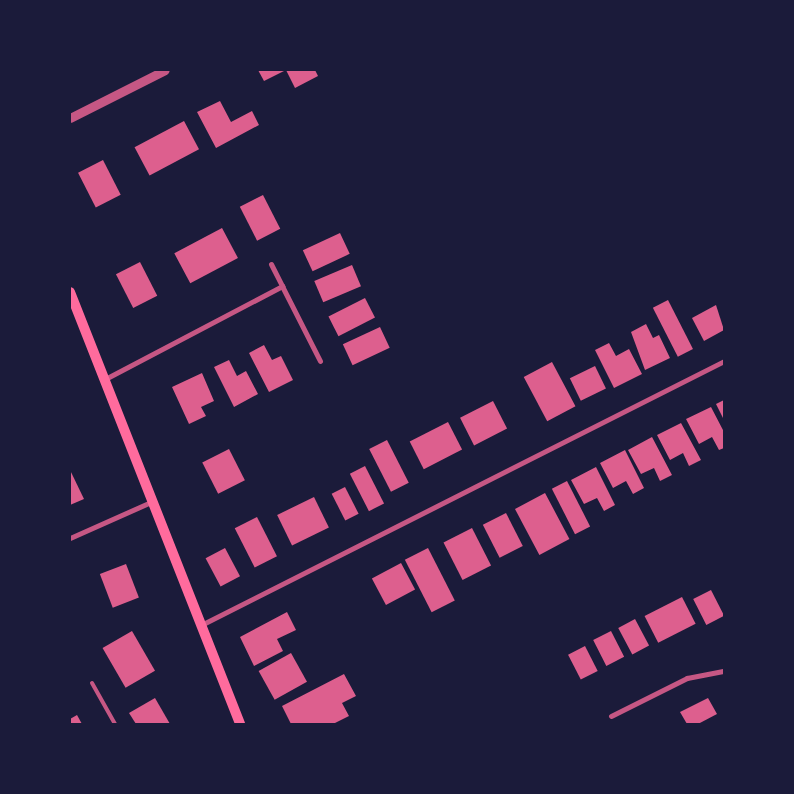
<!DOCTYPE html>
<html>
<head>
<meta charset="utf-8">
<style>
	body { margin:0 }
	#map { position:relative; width:794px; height:794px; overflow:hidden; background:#1b1b3a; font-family:Karla,sans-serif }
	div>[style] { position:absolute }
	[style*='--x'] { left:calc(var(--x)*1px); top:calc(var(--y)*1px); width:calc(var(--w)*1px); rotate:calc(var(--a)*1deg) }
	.building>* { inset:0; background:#dd5f8e; transform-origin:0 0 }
	.service>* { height:4px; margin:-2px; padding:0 2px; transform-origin:2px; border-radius:2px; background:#c65784 }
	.minor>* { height:5px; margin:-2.5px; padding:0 2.5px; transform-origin:2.5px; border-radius:2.5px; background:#c65784 }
	.tertiary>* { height:9px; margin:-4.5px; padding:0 4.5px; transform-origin:4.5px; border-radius:4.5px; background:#c65784 }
	.secondary>* { height:10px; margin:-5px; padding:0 5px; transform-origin:5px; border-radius:5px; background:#ff6b9d }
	span { translate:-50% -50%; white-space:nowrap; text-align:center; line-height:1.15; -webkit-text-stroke:4px #1b1b3a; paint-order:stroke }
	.frame { position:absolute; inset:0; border:71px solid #1b1b3a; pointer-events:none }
</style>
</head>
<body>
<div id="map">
	<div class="building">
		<i style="clip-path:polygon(258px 70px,286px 70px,264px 81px)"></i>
		<i style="clip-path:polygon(286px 70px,315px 70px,318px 76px,295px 88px)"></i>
		<i style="clip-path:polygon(220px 101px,231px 122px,252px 111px,259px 125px,216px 148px,197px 112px)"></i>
		<i style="left:184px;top:121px;width:32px;height:56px;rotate:62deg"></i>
		<i style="left:103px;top:160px;width:39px;height:28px;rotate:63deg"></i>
		<i style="left:263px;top:195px;width:38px;height:26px;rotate:63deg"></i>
		<i style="left:222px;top:228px;width:34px;height:54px;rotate:62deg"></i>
		<i style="left:340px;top:233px;width:23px;height:41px;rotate:65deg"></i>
		<i style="left:140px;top:262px;width:38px;height:27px;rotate:63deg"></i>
		<i style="left:352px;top:265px;width:23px;height:41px;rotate:67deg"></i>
		<i style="left:365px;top:298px;width:22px;height:41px;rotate:63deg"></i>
		<i style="left:668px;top:300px;width:55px;height:17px;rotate:63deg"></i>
		<i style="clip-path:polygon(716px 305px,724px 330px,704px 341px,692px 318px)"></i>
		<i style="clip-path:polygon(646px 324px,653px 338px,659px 335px,670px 358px,645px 370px,631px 332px)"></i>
		<i style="left:380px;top:327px;width:23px;height:41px;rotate:65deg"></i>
		<i style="clip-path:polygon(609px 343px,616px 356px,629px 349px,642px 374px,614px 388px,595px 350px)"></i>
		<i style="clip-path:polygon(264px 345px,272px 360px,281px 356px,293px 380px,269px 392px,249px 353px)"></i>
		<i style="clip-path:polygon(229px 360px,237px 376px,246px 371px,258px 394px,234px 407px,214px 367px)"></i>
		<i style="left:552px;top:362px;width:50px;height:32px;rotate:62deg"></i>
		<i style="left:595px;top:366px;width:25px;height:28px;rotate:64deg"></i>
		<i style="clip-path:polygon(202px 373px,214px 401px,201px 407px,206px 416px,189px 424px,172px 387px)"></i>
		<i style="clip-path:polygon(724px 400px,724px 420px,716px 404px)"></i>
		<i style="left:493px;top:401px;width:31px;height:37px;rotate:63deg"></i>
		<i style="clip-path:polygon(711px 407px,724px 432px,724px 448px,719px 450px,712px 437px,699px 444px,686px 419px)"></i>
		<i style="left:448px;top:422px;width:31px;height:43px;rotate:63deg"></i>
		<i style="clip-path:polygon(681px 423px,701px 460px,689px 466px,683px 453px,670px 460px,657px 435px)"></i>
		<i style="clip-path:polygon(652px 437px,672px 475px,660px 481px,654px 468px,641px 474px,628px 450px)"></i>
		<i style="left:387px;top:440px;width:48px;height:20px;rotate:63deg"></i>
		<i style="left:229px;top:449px;width:35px;height:30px;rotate:63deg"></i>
		<i style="clip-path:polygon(625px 450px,644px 488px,633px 494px,626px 481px,613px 488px,600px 463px)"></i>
		<i style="left:365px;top:466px;width:42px;height:17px;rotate:63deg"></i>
		<i style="clip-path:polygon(596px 467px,615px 505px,604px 511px,597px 498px,584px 504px,571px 480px)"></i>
		<i style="clip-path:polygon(70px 470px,84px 499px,70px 505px)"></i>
		<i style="left:567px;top:481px;width:51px;height:17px;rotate:63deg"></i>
		<i style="left:345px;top:487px;width:30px;height:15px;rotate:63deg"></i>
		<i style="left:545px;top:493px;width:52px;height:34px;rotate:62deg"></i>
		<i style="left:314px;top:497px;width:34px;height:41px;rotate:64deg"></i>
		<i style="left:506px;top:513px;width:37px;height:26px;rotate:63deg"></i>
		<i style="left:257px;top:517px;width:44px;height:25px;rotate:63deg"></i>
		<i style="left:472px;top:528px;width:42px;height:32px;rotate:63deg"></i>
		<i style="left:225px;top:548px;width:32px;height:22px;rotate:62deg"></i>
		<i style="left:428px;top:548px;width:59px;height:26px;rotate:63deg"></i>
		<i style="left:401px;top:563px;width:30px;height:33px;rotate:62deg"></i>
		<i style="left:126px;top:564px;width:36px;height:28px;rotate:69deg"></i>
		<i style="left:711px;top:590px;width:29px;height:20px;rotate:63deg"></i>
		<i style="left:682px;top:597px;width:30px;height:42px;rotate:63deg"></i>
		<i style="clip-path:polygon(287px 612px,296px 630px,277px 639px,283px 651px,254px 666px,240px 637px)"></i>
		<i style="left:635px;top:619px;width:30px;height:19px;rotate:62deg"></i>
		<i style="left:132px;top:631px;width:46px;height:34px;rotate:60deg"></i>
		<i style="left:611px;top:631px;width:29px;height:20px;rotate:63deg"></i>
		<i style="left:585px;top:646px;width:28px;height:19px;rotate:63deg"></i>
		<i style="left:291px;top:653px;width:33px;height:37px;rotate:61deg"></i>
		<i style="clip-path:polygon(344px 674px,356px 696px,342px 703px,349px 716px,333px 724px,291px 724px,282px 706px)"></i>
		<i style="clip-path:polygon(155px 698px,170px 724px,136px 724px,129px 713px)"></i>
		<i style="clip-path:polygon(708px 698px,717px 714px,698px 724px,687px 724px,680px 712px)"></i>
		<i style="clip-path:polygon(77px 715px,82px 724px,70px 724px,70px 719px)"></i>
	</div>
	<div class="service">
		<i style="--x:92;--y:683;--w:47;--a:60.7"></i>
	</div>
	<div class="minor">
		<i style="--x:271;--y:264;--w:25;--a:63"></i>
		<i style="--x:107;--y:378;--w:198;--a:-27.7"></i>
		<i style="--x:282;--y:286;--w:84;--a:63.1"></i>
		<i style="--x:70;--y:538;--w:91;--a:-24"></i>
		<i style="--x:203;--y:624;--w:584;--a:-26.78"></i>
		<i style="--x:611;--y:716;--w:85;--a:-26.6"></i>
		<i style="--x:687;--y:678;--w:38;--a:-11"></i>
	</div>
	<div class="tertiary">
		<i style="--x:70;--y:118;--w:106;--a:-26.8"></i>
	</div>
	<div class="secondary">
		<i style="--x:70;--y:292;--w:464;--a:68.5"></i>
	</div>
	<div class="frame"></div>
</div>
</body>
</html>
